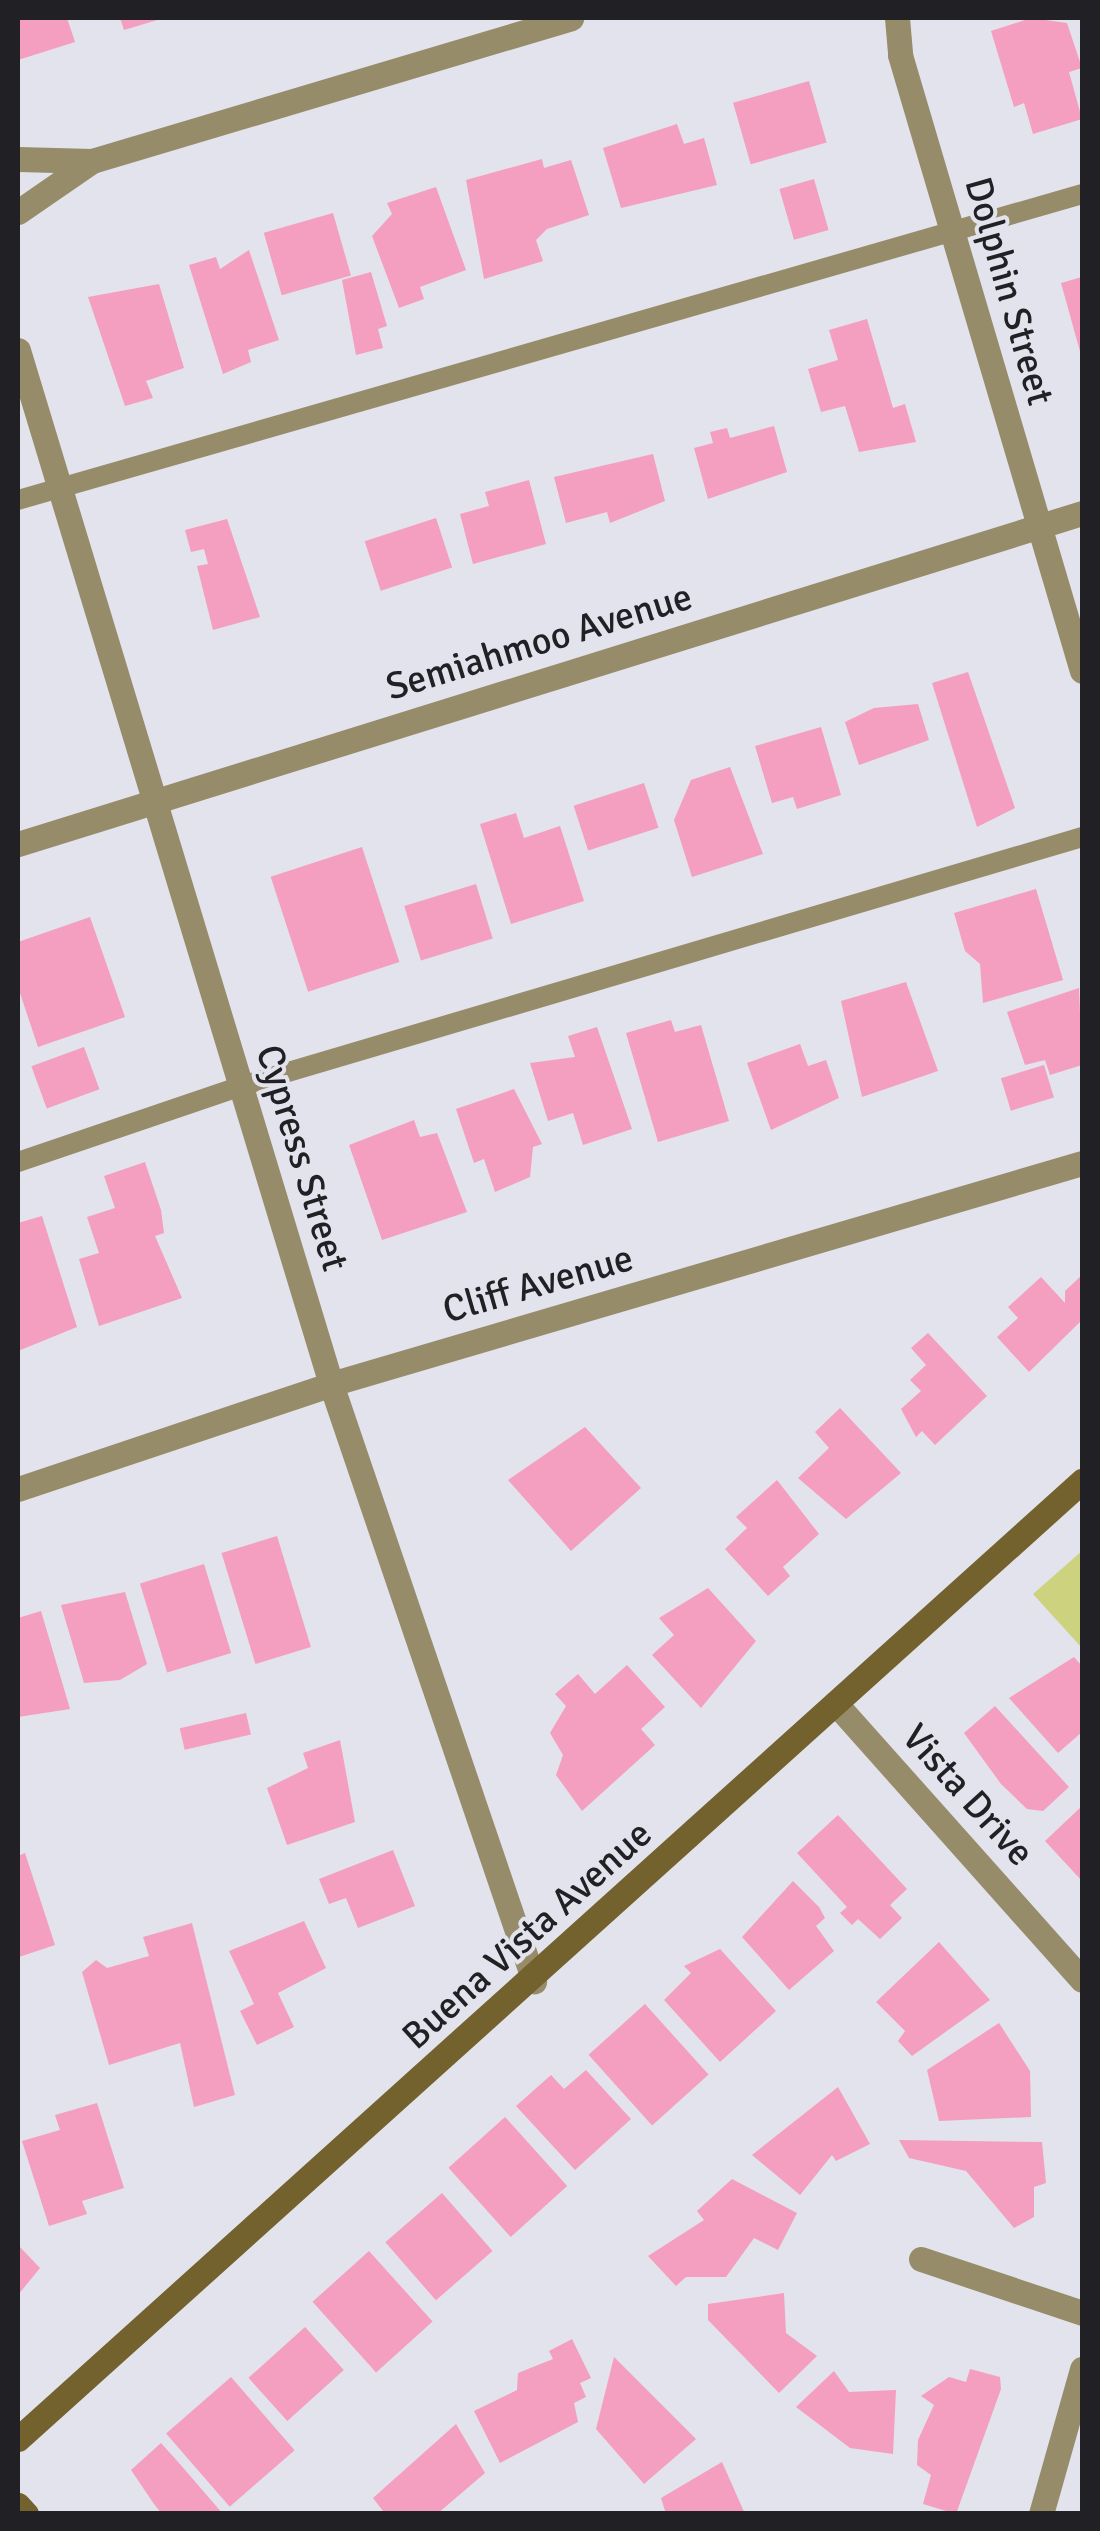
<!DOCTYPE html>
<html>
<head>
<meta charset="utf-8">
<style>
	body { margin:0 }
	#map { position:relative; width:1100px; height:2531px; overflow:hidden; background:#e2e3ec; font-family:Signika,sans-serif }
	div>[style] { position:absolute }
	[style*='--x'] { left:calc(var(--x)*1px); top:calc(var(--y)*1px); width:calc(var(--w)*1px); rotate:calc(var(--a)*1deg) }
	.green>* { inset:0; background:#ccd27d }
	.building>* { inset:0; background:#f49ec0; transform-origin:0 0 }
	.lane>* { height:20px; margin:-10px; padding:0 10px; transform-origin:10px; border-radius:10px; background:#978c6a }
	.street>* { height:25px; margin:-12.5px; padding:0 12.5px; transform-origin:12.5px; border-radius:12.5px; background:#978c6a }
	.secondary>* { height:25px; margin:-12.5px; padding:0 12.5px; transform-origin:12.5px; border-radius:12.5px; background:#73622d }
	span { translate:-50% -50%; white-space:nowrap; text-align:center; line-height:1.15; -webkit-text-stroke:8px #e2e3ec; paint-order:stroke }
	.street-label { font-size:38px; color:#212125 }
	.frame { position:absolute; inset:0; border:20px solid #212125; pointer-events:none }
</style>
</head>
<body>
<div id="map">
	<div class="green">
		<i style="clip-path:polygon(1082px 1551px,1082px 1648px,1033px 1594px)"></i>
	</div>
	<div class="building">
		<i style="clip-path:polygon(18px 18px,67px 18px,75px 42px,18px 60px)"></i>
		<i style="clip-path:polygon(120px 18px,164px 18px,124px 30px)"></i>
		<i style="clip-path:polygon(1031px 18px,1067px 23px,1082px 68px,1069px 72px,1082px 119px,1033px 134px,1024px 103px,1014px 107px,991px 31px)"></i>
		<i style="left:809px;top:81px;width:64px;height:79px;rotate:74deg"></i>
		<i style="clip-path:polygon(677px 124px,684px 144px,704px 138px,717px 185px,621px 208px,603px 148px)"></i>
		<i style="clip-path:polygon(542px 159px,544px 168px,571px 160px,589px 215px,547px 229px,536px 240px,543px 261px,484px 279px,466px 180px)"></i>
		<i style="left:814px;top:179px;width:53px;height:36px;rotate:74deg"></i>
		<i style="clip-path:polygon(436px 187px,466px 270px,420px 287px,424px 299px,399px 308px,372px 236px,392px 214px,387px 203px)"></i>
		<i style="left:333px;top:213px;width:65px;height:72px;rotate:74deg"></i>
		<i style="clip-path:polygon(249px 250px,279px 340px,248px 350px,251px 362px,223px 374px,189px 265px,216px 257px,220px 269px)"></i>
		<i style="clip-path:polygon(371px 272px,387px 326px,378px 329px,383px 348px,356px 355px,342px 280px)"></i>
		<i style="clip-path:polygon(1082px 277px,1082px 355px,1081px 355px,1061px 283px)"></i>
		<i style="clip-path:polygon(159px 284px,184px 368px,146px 381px,153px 398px,125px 406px,88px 297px)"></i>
		<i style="clip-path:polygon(867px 319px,893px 408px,905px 404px,916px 442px,859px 452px,845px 406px,821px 412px,808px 369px,838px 360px,829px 330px)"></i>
		<i style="clip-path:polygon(774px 426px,787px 472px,708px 499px,694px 448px,713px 443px,710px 432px,727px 428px,730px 438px)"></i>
		<i style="clip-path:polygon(653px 454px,665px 501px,610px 523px,607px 512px,566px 523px,554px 477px)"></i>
		<i style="clip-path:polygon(529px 480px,546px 544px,473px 564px,460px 514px,489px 506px,485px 492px)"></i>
		<i style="left:436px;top:518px;width:52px;height:75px;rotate:72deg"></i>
		<i style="clip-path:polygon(227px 519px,260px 617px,213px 630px,197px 566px,208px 564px,204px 549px,191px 552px,185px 530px)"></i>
		<i style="clip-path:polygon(968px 672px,1015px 808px,977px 827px,932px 683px)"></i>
		<i style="clip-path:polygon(918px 704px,929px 740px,859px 765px,845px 722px,874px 708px)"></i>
		<i style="clip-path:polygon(821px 727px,841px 795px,797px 809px,793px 797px,772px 803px,755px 746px)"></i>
		<i style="clip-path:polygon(730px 767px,763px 854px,692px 877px,674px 820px,691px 780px)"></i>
		<i style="left:644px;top:783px;width:47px;height:74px;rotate:72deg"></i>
		<i style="clip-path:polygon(516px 813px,524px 838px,560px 826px,584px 901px,511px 924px,480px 824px)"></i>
		<i style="left:362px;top:847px;width:121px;height:96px;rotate:72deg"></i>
		<i style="left:476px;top:884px;width:57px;height:75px;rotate:73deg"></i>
		<i style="clip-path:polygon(1036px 889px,1063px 980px,983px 1003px,980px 964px,965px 951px,954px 913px)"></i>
		<i style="clip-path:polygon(90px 917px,125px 1017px,38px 1047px,18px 987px,18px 942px)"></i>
		<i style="clip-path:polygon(906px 982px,938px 1071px,862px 1097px,841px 1001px)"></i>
		<i style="clip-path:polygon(1079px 988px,1082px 1065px,1050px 1075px,1045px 1060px,1025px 1065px,1007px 1012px)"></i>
		<i style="clip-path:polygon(671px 1020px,675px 1032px,701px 1025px,729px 1121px,658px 1142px,626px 1033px)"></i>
		<i style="clip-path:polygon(597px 1027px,632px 1129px,583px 1145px,573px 1113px,548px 1121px,530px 1063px,575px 1057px,568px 1036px)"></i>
		<i style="clip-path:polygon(800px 1044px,808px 1066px,826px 1060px,839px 1098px,771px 1130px,747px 1063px)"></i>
		<i style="left:84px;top:1047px;width:45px;height:56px;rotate:70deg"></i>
		<i style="left:1044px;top:1065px;width:34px;height:45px;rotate:73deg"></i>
		<i style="clip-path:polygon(514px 1089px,542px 1144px,533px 1147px,530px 1177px,495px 1192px,484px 1159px,474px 1163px,456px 1109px)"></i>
		<i style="clip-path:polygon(414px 1120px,420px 1137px,437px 1133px,467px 1212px,382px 1240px,349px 1145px)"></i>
		<i style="clip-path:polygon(145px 1162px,161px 1210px,164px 1233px,155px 1236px,182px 1298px,99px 1326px,79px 1259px,99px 1253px,87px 1217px,115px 1208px,104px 1176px)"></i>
		<i style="clip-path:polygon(42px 1216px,77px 1327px,18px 1351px,18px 1223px)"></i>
		<i style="clip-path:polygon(1082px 1275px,1082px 1320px,1029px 1372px,997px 1337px,1018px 1318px,1008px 1307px,1041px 1277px,1065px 1303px,1065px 1291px)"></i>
		<i style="clip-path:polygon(928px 1333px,987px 1396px,935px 1445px,922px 1431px,916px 1437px,901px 1409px,921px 1391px,910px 1380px,926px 1365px,911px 1348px)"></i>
		<i style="clip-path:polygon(840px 1408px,901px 1473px,846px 1519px,798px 1478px,829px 1448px,815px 1432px)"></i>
		<i style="clip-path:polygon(585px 1427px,641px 1488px,571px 1551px,508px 1480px)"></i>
		<i style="clip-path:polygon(777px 1480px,819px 1534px,783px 1567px,790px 1576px,768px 1596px,725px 1549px,747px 1528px,736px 1517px)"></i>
		<i style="left:277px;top:1536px;width:116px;height:58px;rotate:73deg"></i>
		<i style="left:204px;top:1564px;width:93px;height:67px;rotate:73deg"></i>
		<i style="clip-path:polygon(708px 1588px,756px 1641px,701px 1708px,652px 1655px,674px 1635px,659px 1618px)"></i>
		<i style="clip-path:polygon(125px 1592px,147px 1664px,120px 1680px,84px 1683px,61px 1605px)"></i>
		<i style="clip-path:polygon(41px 1611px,70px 1709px,18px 1717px,18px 1618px)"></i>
		<i style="clip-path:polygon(1074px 1657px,1082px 1666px,1082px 1732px,1058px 1753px,1009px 1698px)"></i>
		<i style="clip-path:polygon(627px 1665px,665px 1707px,641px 1729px,655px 1745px,582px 1811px,556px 1775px,563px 1755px,550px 1733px,566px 1706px,555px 1694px,578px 1674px,595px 1694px)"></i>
		<i style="clip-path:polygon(995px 1706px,1069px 1787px,1043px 1811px,1027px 1809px,1001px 1784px,964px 1733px)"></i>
		<i style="left:246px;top:1713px;width:22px;height:68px;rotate:77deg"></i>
		<i style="clip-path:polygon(340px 1740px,355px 1822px,287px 1845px,267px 1788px,308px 1768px,303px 1753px)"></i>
		<i style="clip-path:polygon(1082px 1806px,1082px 1881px,1045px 1841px)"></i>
		<i style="clip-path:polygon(838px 1815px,907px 1889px,890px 1905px,902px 1918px,880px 1939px,858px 1919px,852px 1925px,840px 1913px,847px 1907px,797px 1853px)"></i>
		<i style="clip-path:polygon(393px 1850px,415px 1906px,358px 1928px,346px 1898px,329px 1904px,319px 1879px)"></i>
		<i style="clip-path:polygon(25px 1853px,55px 1945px,19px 1957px,18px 1856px)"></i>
		<i style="clip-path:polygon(793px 1881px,819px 1907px,825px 1918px,816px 1926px,834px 1951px,789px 1990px,742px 1937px)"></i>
		<i style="clip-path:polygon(304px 1921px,326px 1968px,278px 1993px,294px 2027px,257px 2045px,240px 2011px,254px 2004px,229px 1951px)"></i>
		<i style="clip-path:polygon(192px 1923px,235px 2095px,194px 2107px,180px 2043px,109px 2065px,82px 1972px,96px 1960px,107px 1968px,149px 1956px,143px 1937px)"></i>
		<i style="clip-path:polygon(939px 1942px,990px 2000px,912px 2056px,898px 2041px,905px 2031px,876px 2002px)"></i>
		<i style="clip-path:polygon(720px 1949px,776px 2011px,720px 2062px,664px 2000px,691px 1973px,684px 1966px)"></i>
		<i style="left:645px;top:2004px;width:95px;height:76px;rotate:48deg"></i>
		<i style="clip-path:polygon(999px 2023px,1030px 2071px,1031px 2117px,939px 2121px,927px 2070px)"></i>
		<i style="clip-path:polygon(586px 2070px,631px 2119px,575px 2170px,516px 2106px,551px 2075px,564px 2089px)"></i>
		<i style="clip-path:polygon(838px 2087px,870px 2144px,836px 2161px,832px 2155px,800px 2195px,752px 2155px)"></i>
		<i style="clip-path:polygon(97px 2103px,124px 2188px,82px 2201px,87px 2214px,49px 2226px,22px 2141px,60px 2130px,55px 2115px)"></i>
		<i style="left:505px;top:2117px;width:93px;height:76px;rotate:48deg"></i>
		<i style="clip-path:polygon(899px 2140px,1042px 2142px,1046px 2183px,1034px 2187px,1034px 2217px,1014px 2228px,966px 2171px,909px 2158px)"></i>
		<i style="clip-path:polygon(732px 2179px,797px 2213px,778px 2250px,754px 2238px,726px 2277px,686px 2277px,676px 2286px,648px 2256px,704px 2220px,697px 2211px)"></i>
		<i style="left:442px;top:2193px;width:77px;height:75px;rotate:49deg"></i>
		<i style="clip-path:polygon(18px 2245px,40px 2268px,18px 2295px)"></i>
		<i style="left:369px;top:2251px;width:95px;height:76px;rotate:48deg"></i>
		<i style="clip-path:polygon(784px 2293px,786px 2333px,817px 2356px,779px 2393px,708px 2320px,708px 2304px)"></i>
		<i style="left:305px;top:2327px;width:58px;height:76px;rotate:48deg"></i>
		<i style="clip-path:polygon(572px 2339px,591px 2378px,580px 2383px,586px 2397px,574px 2403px,578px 2422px,500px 2463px,474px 2411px,517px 2390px,518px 2373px,553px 2359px,549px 2351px)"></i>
		<i style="clip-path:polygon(614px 2357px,696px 2439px,644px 2484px,596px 2429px)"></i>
		<i style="clip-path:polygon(970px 2369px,1000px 2377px,1001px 2389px,956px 2514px,923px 2504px,931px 2475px,917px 2465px,918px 2440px,934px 2405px,921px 2396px,949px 2377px,966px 2382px)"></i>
		<i style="clip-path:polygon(834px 2371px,849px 2392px,896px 2390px,893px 2454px,850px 2448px,796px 2407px)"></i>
		<i style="left:231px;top:2377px;width:97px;height:86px;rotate:49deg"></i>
		<i style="clip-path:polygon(456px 2424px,485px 2473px,437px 2514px,383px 2511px,373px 2498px)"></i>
		<i style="clip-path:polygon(161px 2443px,179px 2463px,223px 2514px,162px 2514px,154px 2504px,131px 2470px)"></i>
		<i style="clip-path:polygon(722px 2462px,745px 2514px,666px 2514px,661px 2498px)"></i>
	</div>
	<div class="lane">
		<i style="--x:18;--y:500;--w:1107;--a:-16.04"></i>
		<i style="--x:18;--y:1162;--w:236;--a:-18.8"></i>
		<i style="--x:241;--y:1086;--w:877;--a:-16.49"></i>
	</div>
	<div class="street">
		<i style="--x:897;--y:18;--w:37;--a:85"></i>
		<i style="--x:900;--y:55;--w:642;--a:73.54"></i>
		<i style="--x:18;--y:159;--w:74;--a:1.5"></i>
		<i style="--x:92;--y:161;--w:500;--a:-16.6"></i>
		<i style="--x:18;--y:212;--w:90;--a:-34.6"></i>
		<i style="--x:18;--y:350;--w:1080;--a:73.16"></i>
		<i style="--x:331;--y:1384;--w:631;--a:71.22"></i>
		<i style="--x:18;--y:844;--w:1114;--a:-17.28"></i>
		<i style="--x:18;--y:1489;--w:330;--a:-18.5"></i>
		<i style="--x:331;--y:1384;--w:783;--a:-16.4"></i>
		<i style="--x:837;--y:1705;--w:368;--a:48.3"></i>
		<i style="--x:921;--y:2259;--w:170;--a:18.5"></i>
		<i style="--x:1041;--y:2514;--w:151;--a:-74.2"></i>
	</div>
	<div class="secondary">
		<i style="--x:18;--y:2439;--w:1432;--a:-42"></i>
		<i style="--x:18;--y:2505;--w:12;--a:48"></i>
	</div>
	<div class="street-label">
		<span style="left:1009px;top:291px;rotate:74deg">Dolphin Street</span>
		<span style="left:539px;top:642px;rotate:-17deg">Semiahmoo Avenue</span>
		<span style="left:302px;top:1158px;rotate:73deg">Cypress Street</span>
		<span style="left:538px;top:1284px;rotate:-16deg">Cliff Avenue</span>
		<span style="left:968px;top:1795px;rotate:48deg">Vista Drive</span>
		<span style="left:527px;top:1935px;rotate:-42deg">Buena Vista Avenue</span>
	</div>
	<div class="frame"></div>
</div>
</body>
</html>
